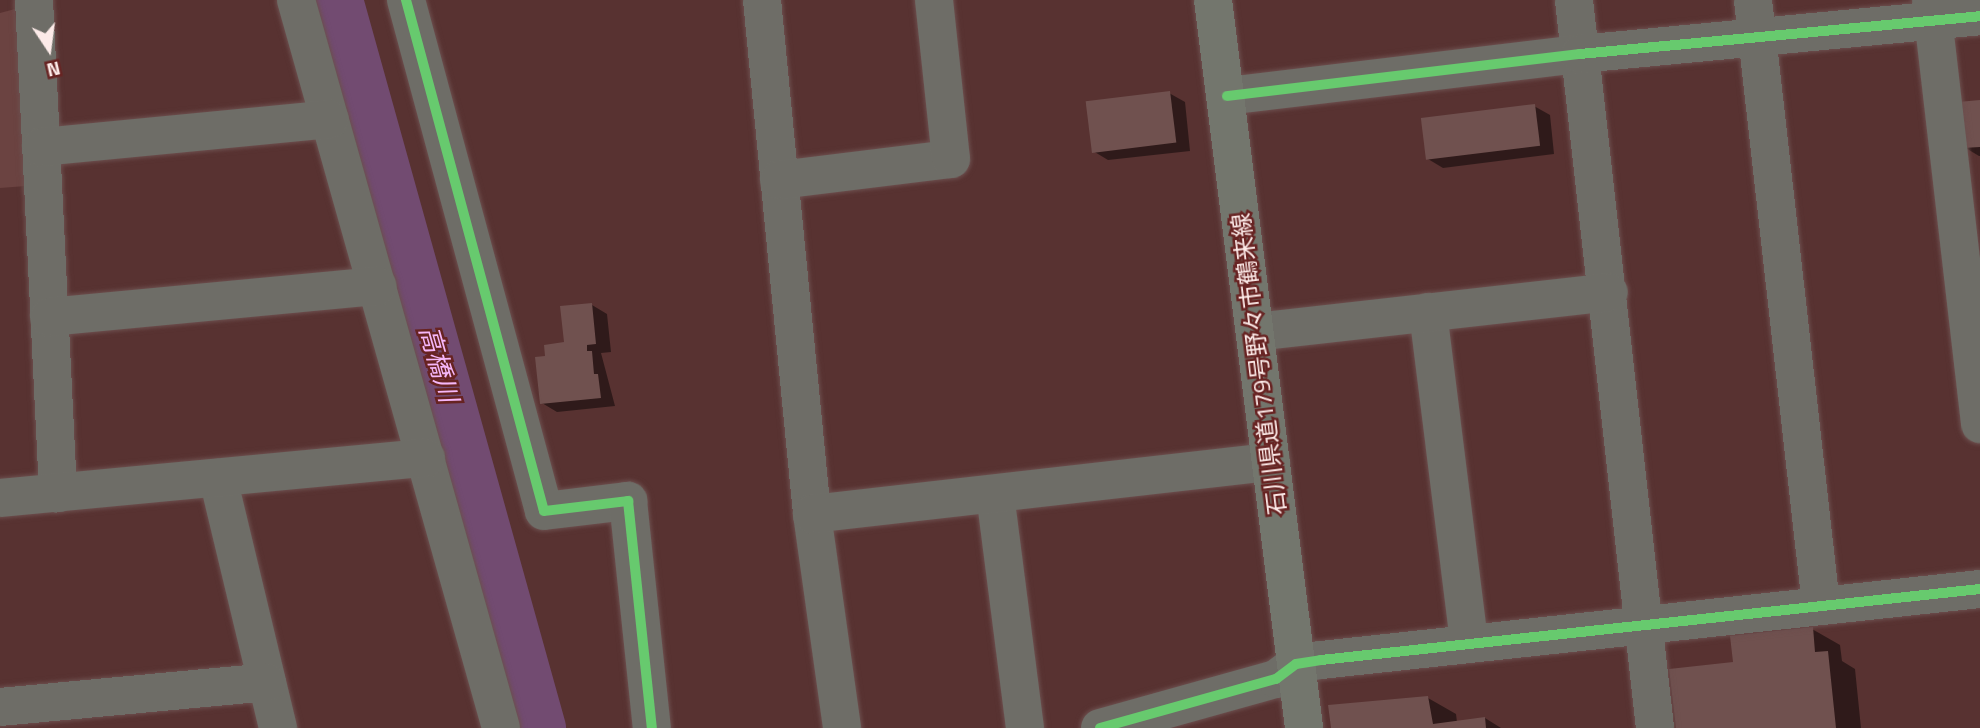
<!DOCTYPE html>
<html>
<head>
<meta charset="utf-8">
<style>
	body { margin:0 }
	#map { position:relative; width:1980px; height:728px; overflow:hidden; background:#583231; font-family:"Titillium Web","Noto Sans JP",sans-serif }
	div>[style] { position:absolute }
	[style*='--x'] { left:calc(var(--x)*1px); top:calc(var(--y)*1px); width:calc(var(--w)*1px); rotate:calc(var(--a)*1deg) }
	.green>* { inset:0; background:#6b4341 }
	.shadow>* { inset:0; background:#0007 }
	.river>* { height:52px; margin:-26px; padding:0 26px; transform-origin:26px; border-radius:26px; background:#724b71 }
	.building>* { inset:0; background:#70514f; transform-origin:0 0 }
	.roads { filter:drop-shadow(0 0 2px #6c4f4e) drop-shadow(0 0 2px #6c4f4e) }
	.minor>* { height:38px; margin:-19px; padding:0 19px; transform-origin:19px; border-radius:19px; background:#6e6d67 }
	.major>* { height:38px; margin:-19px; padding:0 19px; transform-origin:19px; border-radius:19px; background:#73766d }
	.cycleway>* { height:10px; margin:-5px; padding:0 5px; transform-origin:5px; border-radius:5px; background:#67ca6e }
	span { translate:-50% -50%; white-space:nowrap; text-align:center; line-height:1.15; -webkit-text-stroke:5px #672322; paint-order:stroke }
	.street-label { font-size:24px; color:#fceae8 }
	.water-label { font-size:26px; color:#f5b7f9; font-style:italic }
	.north { position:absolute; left:14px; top:14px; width:70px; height:70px; -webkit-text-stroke:5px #672322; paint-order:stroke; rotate:167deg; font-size:19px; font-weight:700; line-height:28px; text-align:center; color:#fceae8 }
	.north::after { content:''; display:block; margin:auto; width:24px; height:32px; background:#fceae8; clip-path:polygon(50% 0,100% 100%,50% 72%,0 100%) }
</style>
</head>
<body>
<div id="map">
	<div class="green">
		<i style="clip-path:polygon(15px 9px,26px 186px,0 188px,0 13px)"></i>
	</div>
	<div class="shadow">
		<i style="clip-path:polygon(1169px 93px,1185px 102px,1190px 151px,1108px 160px,1093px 151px)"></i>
		<i style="clip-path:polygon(1980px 101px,1980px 156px,1979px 156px,1964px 147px)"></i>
		<i style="clip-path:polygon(1534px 106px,1550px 115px,1554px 154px,1443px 168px,1428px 159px)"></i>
		<i style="clip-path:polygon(592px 305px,607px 314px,611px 352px,601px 353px,615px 406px,557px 412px,542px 403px,547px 357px,566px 344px)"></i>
		<i style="clip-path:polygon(1812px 629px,1840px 645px,1842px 661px,1855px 669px,1861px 728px,1678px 728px,1735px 663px)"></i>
		<i style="clip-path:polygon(1428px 698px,1456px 714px,1457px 722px,1485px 718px,1501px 728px,1333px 728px)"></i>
	</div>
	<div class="river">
		<i style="--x:337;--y:0;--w:756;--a:74.42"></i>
	</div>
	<div class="building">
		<i style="left:1170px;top:91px;width:52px;height:85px;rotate:83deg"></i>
		<i style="clip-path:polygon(1980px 100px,1980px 147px,1963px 148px,1958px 102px)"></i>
		<i style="left:1535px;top:104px;width:42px;height:115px;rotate:83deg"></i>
		<i style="clip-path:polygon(592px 303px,596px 344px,587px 345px,587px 351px,592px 351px,594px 374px,598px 374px,601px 398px,540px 404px,535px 357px,545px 356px,544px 345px,564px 342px,560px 306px)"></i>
		<i style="clip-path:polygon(1813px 627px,1815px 652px,1828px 651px,1836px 728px,1676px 728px,1669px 669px,1733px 662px,1730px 636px)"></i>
		<i style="clip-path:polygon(1428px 696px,1433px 724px,1485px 717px,1486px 728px,1331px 728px,1328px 705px)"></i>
	</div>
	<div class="roads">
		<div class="minor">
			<i style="--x:34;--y:0;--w:494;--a:87.2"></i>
			<i style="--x:296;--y:0;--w:756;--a:74.27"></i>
			<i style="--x:406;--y:0;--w:529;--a:74.89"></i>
			<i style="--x:544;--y:511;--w:85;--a:-6.8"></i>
			<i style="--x:628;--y:501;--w:228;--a:84"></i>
			<i style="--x:762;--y:0;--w:516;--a:84.44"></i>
			<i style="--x:812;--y:514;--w:216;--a:82"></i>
			<i style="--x:1574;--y:0;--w:732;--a:83.65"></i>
			<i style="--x:1753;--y:0;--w:609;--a:83.59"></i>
			<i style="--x:1931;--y:0;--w:427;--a:83.4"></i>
			<i style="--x:1227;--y:96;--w:355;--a:-6.8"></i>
			<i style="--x:1580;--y:54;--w:402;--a:-5.4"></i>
			<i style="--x:41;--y:147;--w:290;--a:-5.5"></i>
			<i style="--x:779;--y:180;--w:173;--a:-7"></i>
			<i style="--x:951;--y:159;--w:160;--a:-96.1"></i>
			<i style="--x:1428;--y:312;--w:334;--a:82.9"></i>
			<i style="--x:49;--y:317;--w:330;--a:-5.4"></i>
			<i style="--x:1255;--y:332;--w:356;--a:-6.4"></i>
			<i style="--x:218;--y:478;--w:257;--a:76.5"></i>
			<i style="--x:995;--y:494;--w:236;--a:82.7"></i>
			<i style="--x:0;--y:498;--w:428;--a:-5.4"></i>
			<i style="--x:812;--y:514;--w:462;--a:-6.5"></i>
			<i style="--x:0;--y:707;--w:268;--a:-5.3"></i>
			<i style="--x:1100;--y:728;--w:183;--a:-15.6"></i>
			<i style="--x:1276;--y:679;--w:25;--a:-37"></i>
			<i style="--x:1296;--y:664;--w:25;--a:-9"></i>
			<i style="--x:1321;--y:660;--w:663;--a:-6.15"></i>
		</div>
		<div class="major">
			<i style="--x:1213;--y:0;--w:734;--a:82.87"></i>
		</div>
	</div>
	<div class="cycleway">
		<i style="--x:406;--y:0;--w:529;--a:74.89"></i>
		<i style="--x:544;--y:511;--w:85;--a:-6.8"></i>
		<i style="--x:628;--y:501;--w:228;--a:84"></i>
		<i style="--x:1227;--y:96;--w:355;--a:-6.8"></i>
		<i style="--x:1580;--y:54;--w:402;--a:-5.4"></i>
		<i style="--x:1100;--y:728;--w:183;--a:-15.6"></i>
		<i style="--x:1276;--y:679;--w:25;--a:-37"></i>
		<i style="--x:1296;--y:664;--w:25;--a:-9"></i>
		<i style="--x:1321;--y:660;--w:663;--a:-6.15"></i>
	</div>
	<div class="street-label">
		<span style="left:1259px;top:364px;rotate:-97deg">石川県道179号野々市鶴来線</span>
	</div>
	<div class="water-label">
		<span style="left:439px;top:364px;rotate:74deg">高橋川</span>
	</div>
	<div class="north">N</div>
</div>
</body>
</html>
